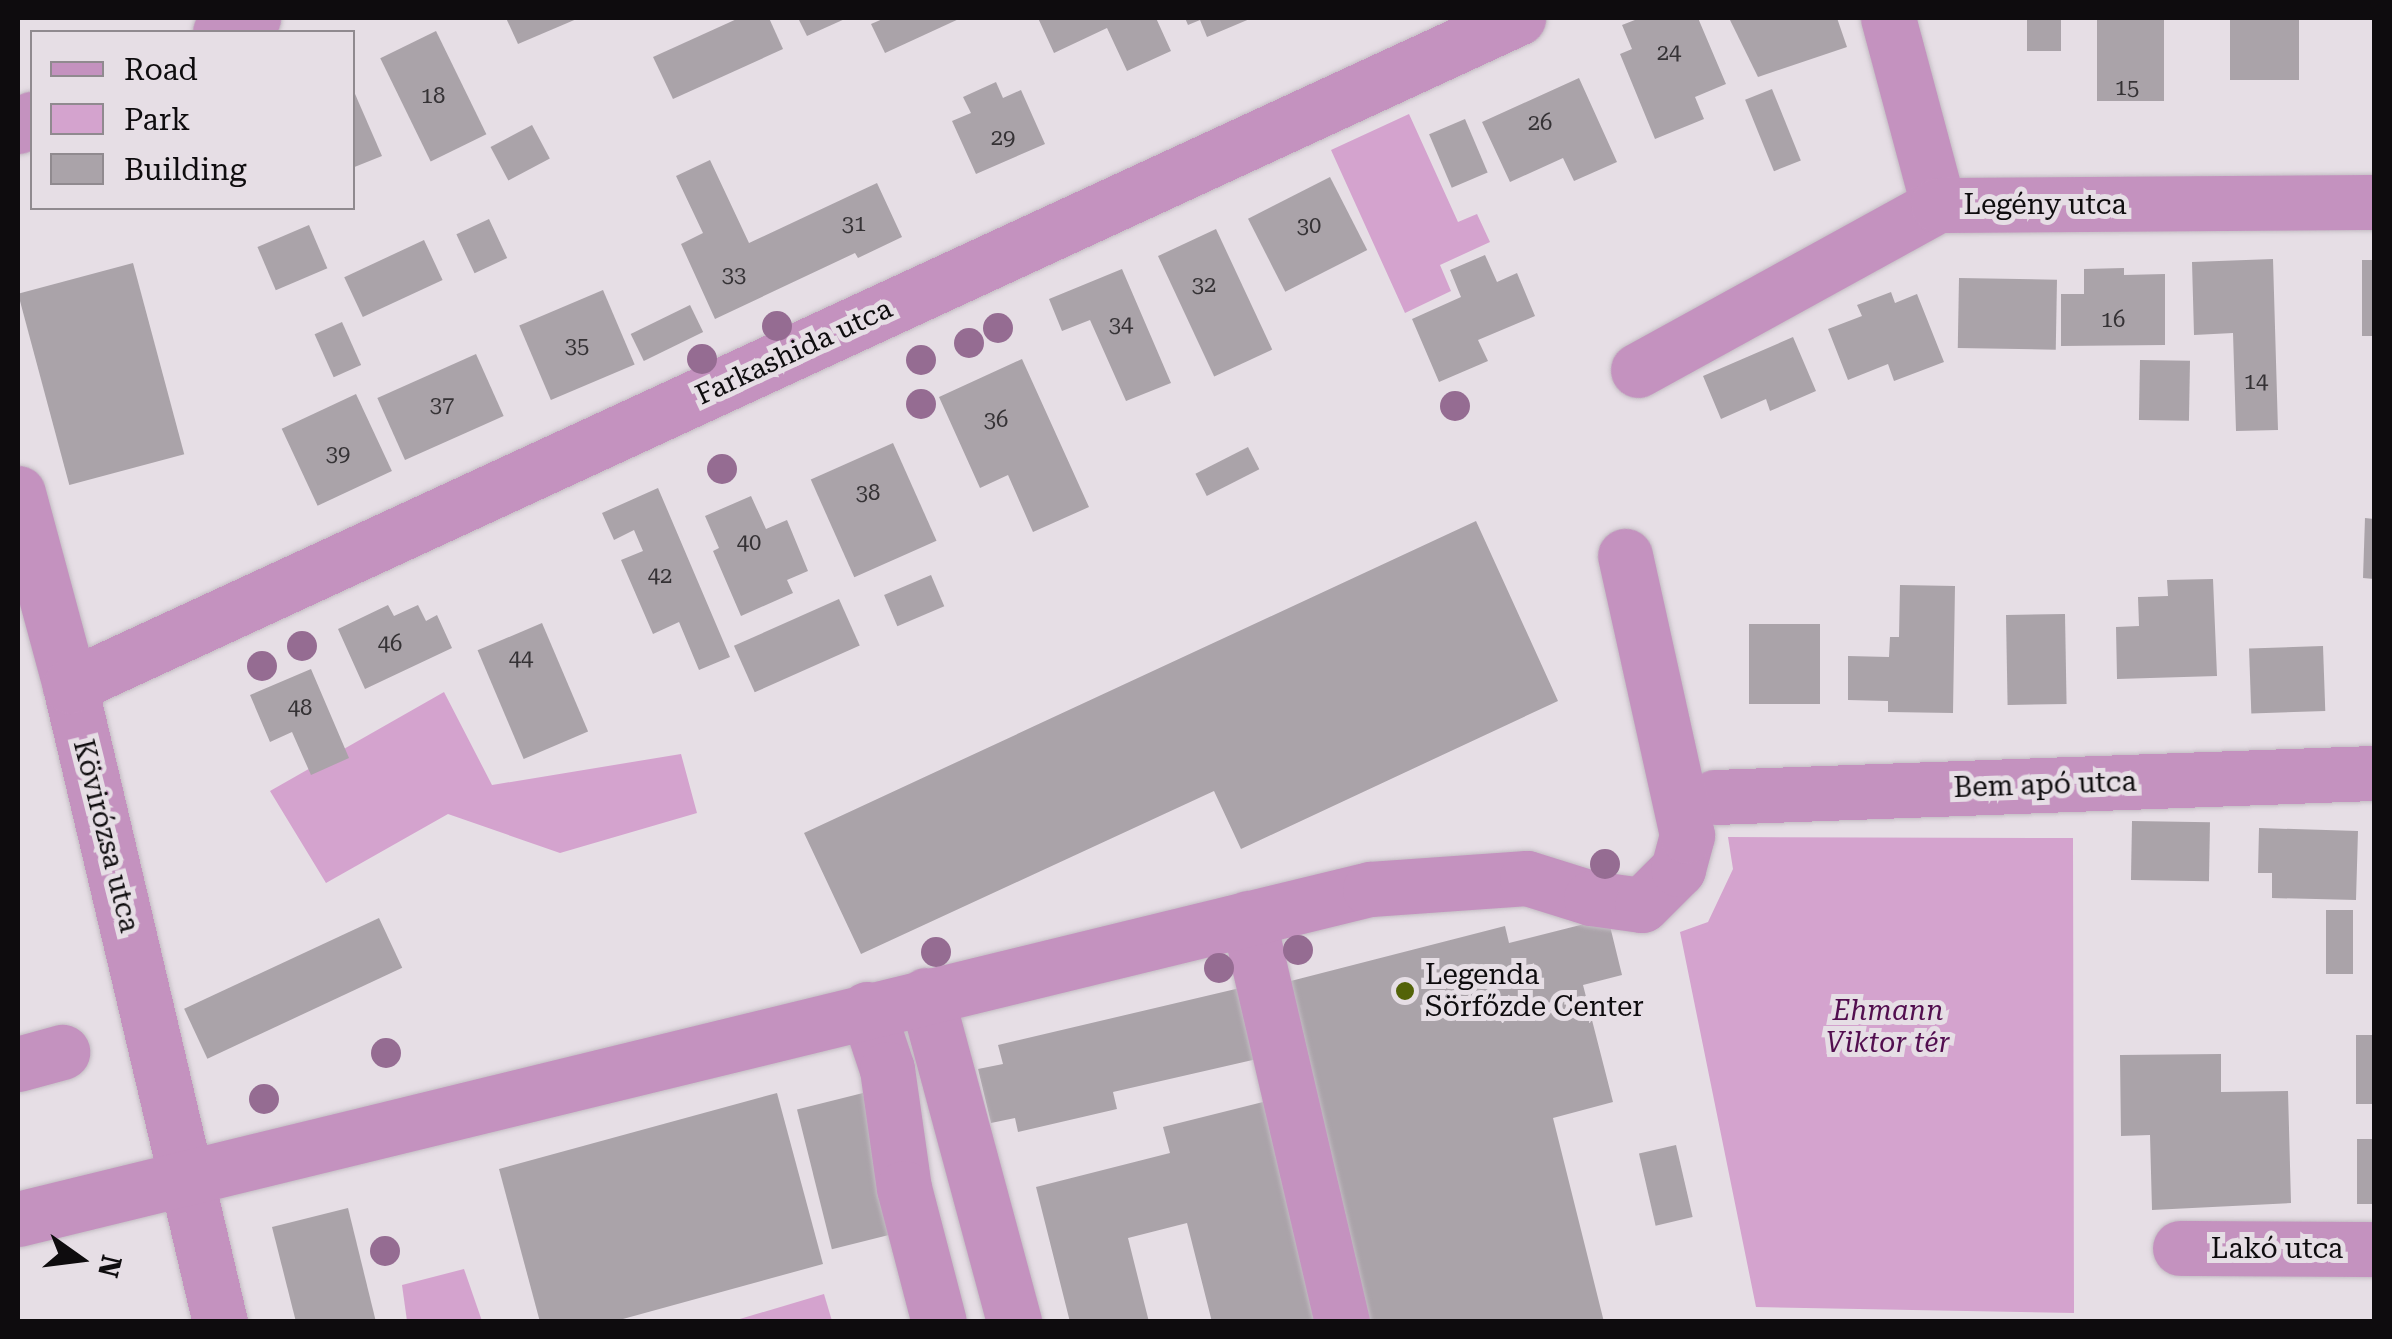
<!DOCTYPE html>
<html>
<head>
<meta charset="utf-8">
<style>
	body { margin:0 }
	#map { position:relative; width:2392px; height:1339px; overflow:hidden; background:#e6dee5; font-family:"Roboto Serif",serif }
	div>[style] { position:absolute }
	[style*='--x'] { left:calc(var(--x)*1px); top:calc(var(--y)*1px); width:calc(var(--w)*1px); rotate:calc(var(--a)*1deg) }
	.green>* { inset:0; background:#d4a3ce }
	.building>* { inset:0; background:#aaa3a9; transform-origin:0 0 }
	.roads { filter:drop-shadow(0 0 2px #c3bcc3) drop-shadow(0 0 2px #c3bcc3) }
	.minor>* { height:55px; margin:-27.5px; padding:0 27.5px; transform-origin:27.5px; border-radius:27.5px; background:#c492bf }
	.trees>* { width:30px; height:30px; margin:-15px; border-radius:50%; background:#956c92 }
	.dots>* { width:28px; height:28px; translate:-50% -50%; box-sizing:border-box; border:5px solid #e6dee5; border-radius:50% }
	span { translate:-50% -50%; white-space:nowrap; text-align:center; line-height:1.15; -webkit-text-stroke:10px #e6dee5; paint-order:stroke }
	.number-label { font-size:22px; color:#353235 }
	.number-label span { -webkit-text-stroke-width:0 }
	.street-label { font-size:28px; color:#0e0c0e }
	.poi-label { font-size:28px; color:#0e0c0e }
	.left { translate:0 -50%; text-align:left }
	.park-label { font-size:28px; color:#520e4f; font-style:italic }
	.frame { position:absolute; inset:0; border:20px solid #0e0c0e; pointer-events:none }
	.legend { position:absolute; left:30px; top:30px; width:325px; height:180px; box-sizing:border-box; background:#e6dee5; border:2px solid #908a8f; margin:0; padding:12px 18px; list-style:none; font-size:30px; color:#0e0c0e }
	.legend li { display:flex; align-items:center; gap:20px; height:50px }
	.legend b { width:50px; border:2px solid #908a8f }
	.north { position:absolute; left:30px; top:1209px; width:100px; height:100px; -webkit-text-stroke:8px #e6dee5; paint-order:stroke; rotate:104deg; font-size:28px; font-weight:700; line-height:40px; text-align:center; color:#0e0c0e }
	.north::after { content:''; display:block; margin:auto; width:35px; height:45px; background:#0e0c0e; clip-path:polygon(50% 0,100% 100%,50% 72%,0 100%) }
</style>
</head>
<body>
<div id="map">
	<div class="green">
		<i style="clip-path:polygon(1409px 114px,1458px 222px,1477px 214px,1490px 242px,1440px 265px,1451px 291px,1405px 313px,1331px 150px)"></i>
		<i style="clip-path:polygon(444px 692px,492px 785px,681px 754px,697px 813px,560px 853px,448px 814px,326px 883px,270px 791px)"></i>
		<i style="clip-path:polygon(1728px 837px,2073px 838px,2074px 1313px,1756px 1307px,1680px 932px,1708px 922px,1733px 869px)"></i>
		<i style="clip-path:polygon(464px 1269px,482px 1321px,407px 1321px,402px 1285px)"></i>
		<i style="clip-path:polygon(824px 1294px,832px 1321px,733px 1321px)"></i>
	</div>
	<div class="building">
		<i style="clip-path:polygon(506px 18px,579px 18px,518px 44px)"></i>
		<i style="clip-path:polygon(739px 18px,769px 18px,783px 49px,673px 99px,653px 57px)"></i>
		<i style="clip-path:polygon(798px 18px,847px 18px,807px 36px)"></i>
		<i style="clip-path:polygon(885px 18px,961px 18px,885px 53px,871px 24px)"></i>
		<i style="clip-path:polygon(1038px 18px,1156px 18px,1171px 51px,1127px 71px,1107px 28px,1054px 53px)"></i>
		<i style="clip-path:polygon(1185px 18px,1252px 18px,1207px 37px,1200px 20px,1188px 25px)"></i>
		<i style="clip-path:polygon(1640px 18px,1698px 18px,1726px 84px,1695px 97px,1704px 119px,1655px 139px,1620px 54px,1632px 49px,1622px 25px)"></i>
		<i style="clip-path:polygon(1729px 18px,1837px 18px,1847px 47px,1758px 77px)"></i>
		<i style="left:2027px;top:18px;width:34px;height:33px"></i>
		<i style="left:2097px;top:18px;width:67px;height:83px"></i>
		<i style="left:2230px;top:18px;width:69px;height:62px"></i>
		<i style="left:436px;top:31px;width:115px;height:62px;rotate:64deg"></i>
		<i style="clip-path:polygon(1579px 78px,1617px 162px,1574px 181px,1563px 158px,1510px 182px,1482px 122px)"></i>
		<i style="clip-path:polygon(996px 82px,1003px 98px,1021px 90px,1045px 144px,976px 174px,952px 121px,971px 113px,963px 97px)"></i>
		<i style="clip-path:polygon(352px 87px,382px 156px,352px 168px)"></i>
		<i style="left:1772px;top:89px;width:77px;height:29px;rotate:68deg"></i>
		<i style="left:1465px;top:119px;width:58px;height:39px;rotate:67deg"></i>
		<i style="left:532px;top:125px;width:38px;height:47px;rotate:62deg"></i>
		<i style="clip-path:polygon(710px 160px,749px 243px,877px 183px,902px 237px,858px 258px,855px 253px,715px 319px,681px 244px,703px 233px,676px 176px)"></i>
		<i style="left:1330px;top:177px;width:82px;height:92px;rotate:63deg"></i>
		<i style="left:489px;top:219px;width:43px;height:36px;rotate:65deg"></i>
		<i style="left:309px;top:225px;width:47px;height:56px;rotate:67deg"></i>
		<i style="left:1216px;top:229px;width:133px;height:64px;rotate:65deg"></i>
		<i style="left:424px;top:240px;width:44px;height:88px;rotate:65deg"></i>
		<i style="clip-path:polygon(1485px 255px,1497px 282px,1517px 273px,1535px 316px,1478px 340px,1488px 361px,1439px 382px,1412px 319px,1461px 297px,1450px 270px)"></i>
		<i style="clip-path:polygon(2273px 259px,2278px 430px,2236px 431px,2233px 333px,2194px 335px,2192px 262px)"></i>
		<i style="left:2362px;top:260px;width:12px;height:76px"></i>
		<i style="left:133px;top:263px;width:198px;height:119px;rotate:75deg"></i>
		<i style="clip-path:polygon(2124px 268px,2124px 275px,2165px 274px,2165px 345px,2061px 346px,2061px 294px,2084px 294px,2084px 269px)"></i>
		<i style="clip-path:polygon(1122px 269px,1171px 383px,1126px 401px,1090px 320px,1062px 331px,1049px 299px)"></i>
		<i style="left:1959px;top:278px;width:98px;height:70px;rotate:1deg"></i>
		<i style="left:603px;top:290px;width:81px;height:91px;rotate:67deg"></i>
		<i style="clip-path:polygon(1891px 292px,1895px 303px,1917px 294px,1944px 362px,1894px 381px,1888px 364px,1848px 380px,1828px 329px,1862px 316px,1857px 305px)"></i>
		<i style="left:690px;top:305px;width:30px;height:66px;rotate:64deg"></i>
		<i style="left:342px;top:322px;width:47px;height:30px;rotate:66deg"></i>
		<i style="clip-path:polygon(1793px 337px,1816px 391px,1770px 411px,1766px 399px,1721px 419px,1703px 376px)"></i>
		<i style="left:476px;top:354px;width:68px;height:108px;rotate:66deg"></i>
		<i style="clip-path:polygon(1022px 359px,1089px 507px,1033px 532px,1008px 475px,980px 488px,939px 397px)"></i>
		<i style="left:2140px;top:360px;width:50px;height:60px;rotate:1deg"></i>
		<i style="left:356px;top:394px;width:85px;height:82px;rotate:65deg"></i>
		<i style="left:893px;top:443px;width:107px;height:90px;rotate:66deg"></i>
		<i style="left:1248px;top:447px;width:25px;height:59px;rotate:63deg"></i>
		<i style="clip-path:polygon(658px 488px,730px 657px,699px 670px,679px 622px,653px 634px,621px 560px,643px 551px,634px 530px,614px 540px,602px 513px)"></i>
		<i style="clip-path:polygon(751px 496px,766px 529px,787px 520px,808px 571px,787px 580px,793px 593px,741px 616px,713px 551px,719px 548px,705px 516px)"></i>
		<i style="clip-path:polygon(2365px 518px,2374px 519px,2374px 579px,2363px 578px)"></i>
		<i style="clip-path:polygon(1476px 521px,1558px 701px,1241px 849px,1214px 791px,861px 954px,804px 833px)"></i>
		<i style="left:931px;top:575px;width:34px;height:51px;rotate:67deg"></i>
		<i style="clip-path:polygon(2213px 579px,2217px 676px,2117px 679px,2116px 627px,2139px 626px,2138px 597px,2168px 596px,2167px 580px)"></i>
		<i style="clip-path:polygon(1900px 585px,1955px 586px,1953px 713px,1888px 712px,1888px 701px,1848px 700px,1848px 656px,1889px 657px,1890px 637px,1899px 637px)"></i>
		<i style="left:839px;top:599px;width:51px;height:115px;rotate:66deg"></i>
		<i style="clip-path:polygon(388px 605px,394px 616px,418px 605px,426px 621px,437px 615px,452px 648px,365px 689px,338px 629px)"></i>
		<i style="left:2065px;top:614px;width:90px;height:59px;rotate:89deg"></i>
		<i style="left:542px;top:623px;width:118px;height:70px;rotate:67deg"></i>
		<i style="left:1820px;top:624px;width:80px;height:71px;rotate:90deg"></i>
		<i style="left:2323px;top:646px;width:65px;height:74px;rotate:88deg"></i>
		<i style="clip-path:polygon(311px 669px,349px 758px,311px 775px,292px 732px,270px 742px,250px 695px)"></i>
		<i style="left:2132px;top:821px;width:78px;height:59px;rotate:1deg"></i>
		<i style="clip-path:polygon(2259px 828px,2358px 831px,2356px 900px,2272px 898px,2272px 873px,2258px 873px)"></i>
		<i style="left:2326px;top:910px;width:27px;height:64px"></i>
		<i style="left:379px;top:918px;width:55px;height:215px;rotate:65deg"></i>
		<i style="clip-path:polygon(1608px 918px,1622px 975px,1583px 985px,1613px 1102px,1553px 1118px,1604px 1322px,1368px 1322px,1283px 983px,1505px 926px,1509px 943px)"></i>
		<i style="clip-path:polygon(1240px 988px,1257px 1059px,1113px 1092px,1117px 1109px,1018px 1132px,1015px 1118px,991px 1123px,978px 1069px,1003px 1064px,998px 1045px)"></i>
		<i style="left:2374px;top:1035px;width:69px;height:18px;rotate:90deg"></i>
		<i style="clip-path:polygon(2221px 1054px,2221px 1092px,2288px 1091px,2291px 1203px,2152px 1210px,2150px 1135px,2121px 1136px,2120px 1055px)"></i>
		<i style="clip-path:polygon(777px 1093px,823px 1264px,612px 1322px,540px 1322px,499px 1169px)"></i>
		<i style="left:863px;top:1093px;width:144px;height:68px;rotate:76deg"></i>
		<i style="clip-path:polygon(1267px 1101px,1322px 1322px,1212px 1322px,1187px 1223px,1128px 1238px,1149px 1322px,1070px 1322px,1036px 1187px,1170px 1153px,1163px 1127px)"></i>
		<i style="left:2357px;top:1139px;width:17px;height:65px"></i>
		<i style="left:1676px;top:1145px;width:74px;height:38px;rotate:77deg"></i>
		<i style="clip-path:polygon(348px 1208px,376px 1322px,296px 1322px,272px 1227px)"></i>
	</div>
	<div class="roads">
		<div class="minor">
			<i style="--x:1888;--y:18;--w:194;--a:75"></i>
			<i style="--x:220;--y:32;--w:36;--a:-23"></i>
			<i style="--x:18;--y:126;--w:16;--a:-27"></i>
			<i style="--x:1638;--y:370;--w:342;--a:-28.8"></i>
			<i style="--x:1938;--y:205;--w:436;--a:-0.4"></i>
			<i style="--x:18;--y:493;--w:200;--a:74.9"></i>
			<i style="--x:70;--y:686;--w:653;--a:76.73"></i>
			<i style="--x:70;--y:686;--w:1595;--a:-24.77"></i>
			<i style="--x:1715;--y:797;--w:659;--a:-2.09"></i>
			<i style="--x:1248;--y:918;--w:415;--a:76.9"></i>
			<i style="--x:926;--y:995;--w:339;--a:74.9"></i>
			<i style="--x:867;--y:1009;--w:63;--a:71.6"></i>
			<i style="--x:887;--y:1069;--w:120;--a:81.9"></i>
			<i style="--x:904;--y:1188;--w:138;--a:75.4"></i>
			<i style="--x:18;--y:1064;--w:46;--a:-15.3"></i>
			<i style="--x:18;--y:1219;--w:1392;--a:-13.72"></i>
			<i style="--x:1370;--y:889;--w:157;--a:-4"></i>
			<i style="--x:1527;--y:878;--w:67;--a:17.4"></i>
			<i style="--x:1591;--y:898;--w:51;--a:7.8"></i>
			<i style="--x:1642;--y:905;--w:51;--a:-45"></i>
			<i style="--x:1678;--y:869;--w:35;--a:-75"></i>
			<i style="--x:1687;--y:835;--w:286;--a:-102.5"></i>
			<i style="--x:2180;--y:1248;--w:194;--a:0.3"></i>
		</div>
	</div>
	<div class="trees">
		<i style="left:777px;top:326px"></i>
		<i style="left:998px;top:328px"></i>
		<i style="left:969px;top:343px"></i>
		<i style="left:702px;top:359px"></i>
		<i style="left:921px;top:360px"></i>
		<i style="left:921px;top:404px"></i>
		<i style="left:1455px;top:406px"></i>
		<i style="left:722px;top:469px"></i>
		<i style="left:302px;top:646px"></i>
		<i style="left:262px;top:666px"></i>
		<i style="left:1605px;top:864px"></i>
		<i style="left:1298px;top:950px"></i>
		<i style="left:936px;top:952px"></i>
		<i style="left:1219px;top:968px"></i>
		<i style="left:386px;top:1053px"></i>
		<i style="left:264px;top:1099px"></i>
		<i style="left:385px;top:1251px"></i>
	</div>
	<div class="dots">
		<i style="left:1405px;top:991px;background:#536308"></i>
	</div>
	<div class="number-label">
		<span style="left:1669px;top:53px">24</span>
		<span style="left:2127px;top:88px">15</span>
		<span style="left:433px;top:96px">18</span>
		<span style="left:1540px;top:123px">26</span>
		<span style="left:1003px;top:138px">29</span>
		<span style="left:854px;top:224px">31</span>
		<span style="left:1309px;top:226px">30</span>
		<span style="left:734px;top:275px">33</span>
		<span style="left:1204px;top:285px">32</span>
		<span style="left:2113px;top:320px">16</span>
		<span style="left:1121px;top:325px">34</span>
		<span style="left:577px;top:346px">35</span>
		<span style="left:2256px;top:382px">14</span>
		<span style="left:442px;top:405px">37</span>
		<span style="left:996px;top:420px">36</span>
		<span style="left:338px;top:454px">39</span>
		<span style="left:868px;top:493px">38</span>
		<span style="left:749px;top:543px">40</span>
		<span style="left:660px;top:576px">42</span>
		<span style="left:390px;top:644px">46</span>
		<span style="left:521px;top:659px">44</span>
		<span style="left:300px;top:708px">48</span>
	</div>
	<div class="street-label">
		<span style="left:2045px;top:205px">Legény utca</span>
		<span style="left:794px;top:352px;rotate:-25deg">Farkashida utca</span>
		<span style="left:2045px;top:785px;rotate:-2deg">Bem apó utca</span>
		<span style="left:106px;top:836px;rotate:76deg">Kövirózsa utca</span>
		<span style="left:2277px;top:1249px">Lakó utca</span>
	</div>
	<div class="poi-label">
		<span class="left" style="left:1425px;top:991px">Legenda<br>Sörfőzde Center</span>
	</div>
	<div class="park-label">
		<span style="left:1888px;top:1027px">Ehmann<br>Viktor tér</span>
	</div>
	<div class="frame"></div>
	<ul class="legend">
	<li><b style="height:12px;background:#c492bf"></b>Road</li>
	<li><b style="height:28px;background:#d4a3ce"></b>Park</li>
	<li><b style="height:28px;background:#aaa3a9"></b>Building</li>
	</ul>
	<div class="north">N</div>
</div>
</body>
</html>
